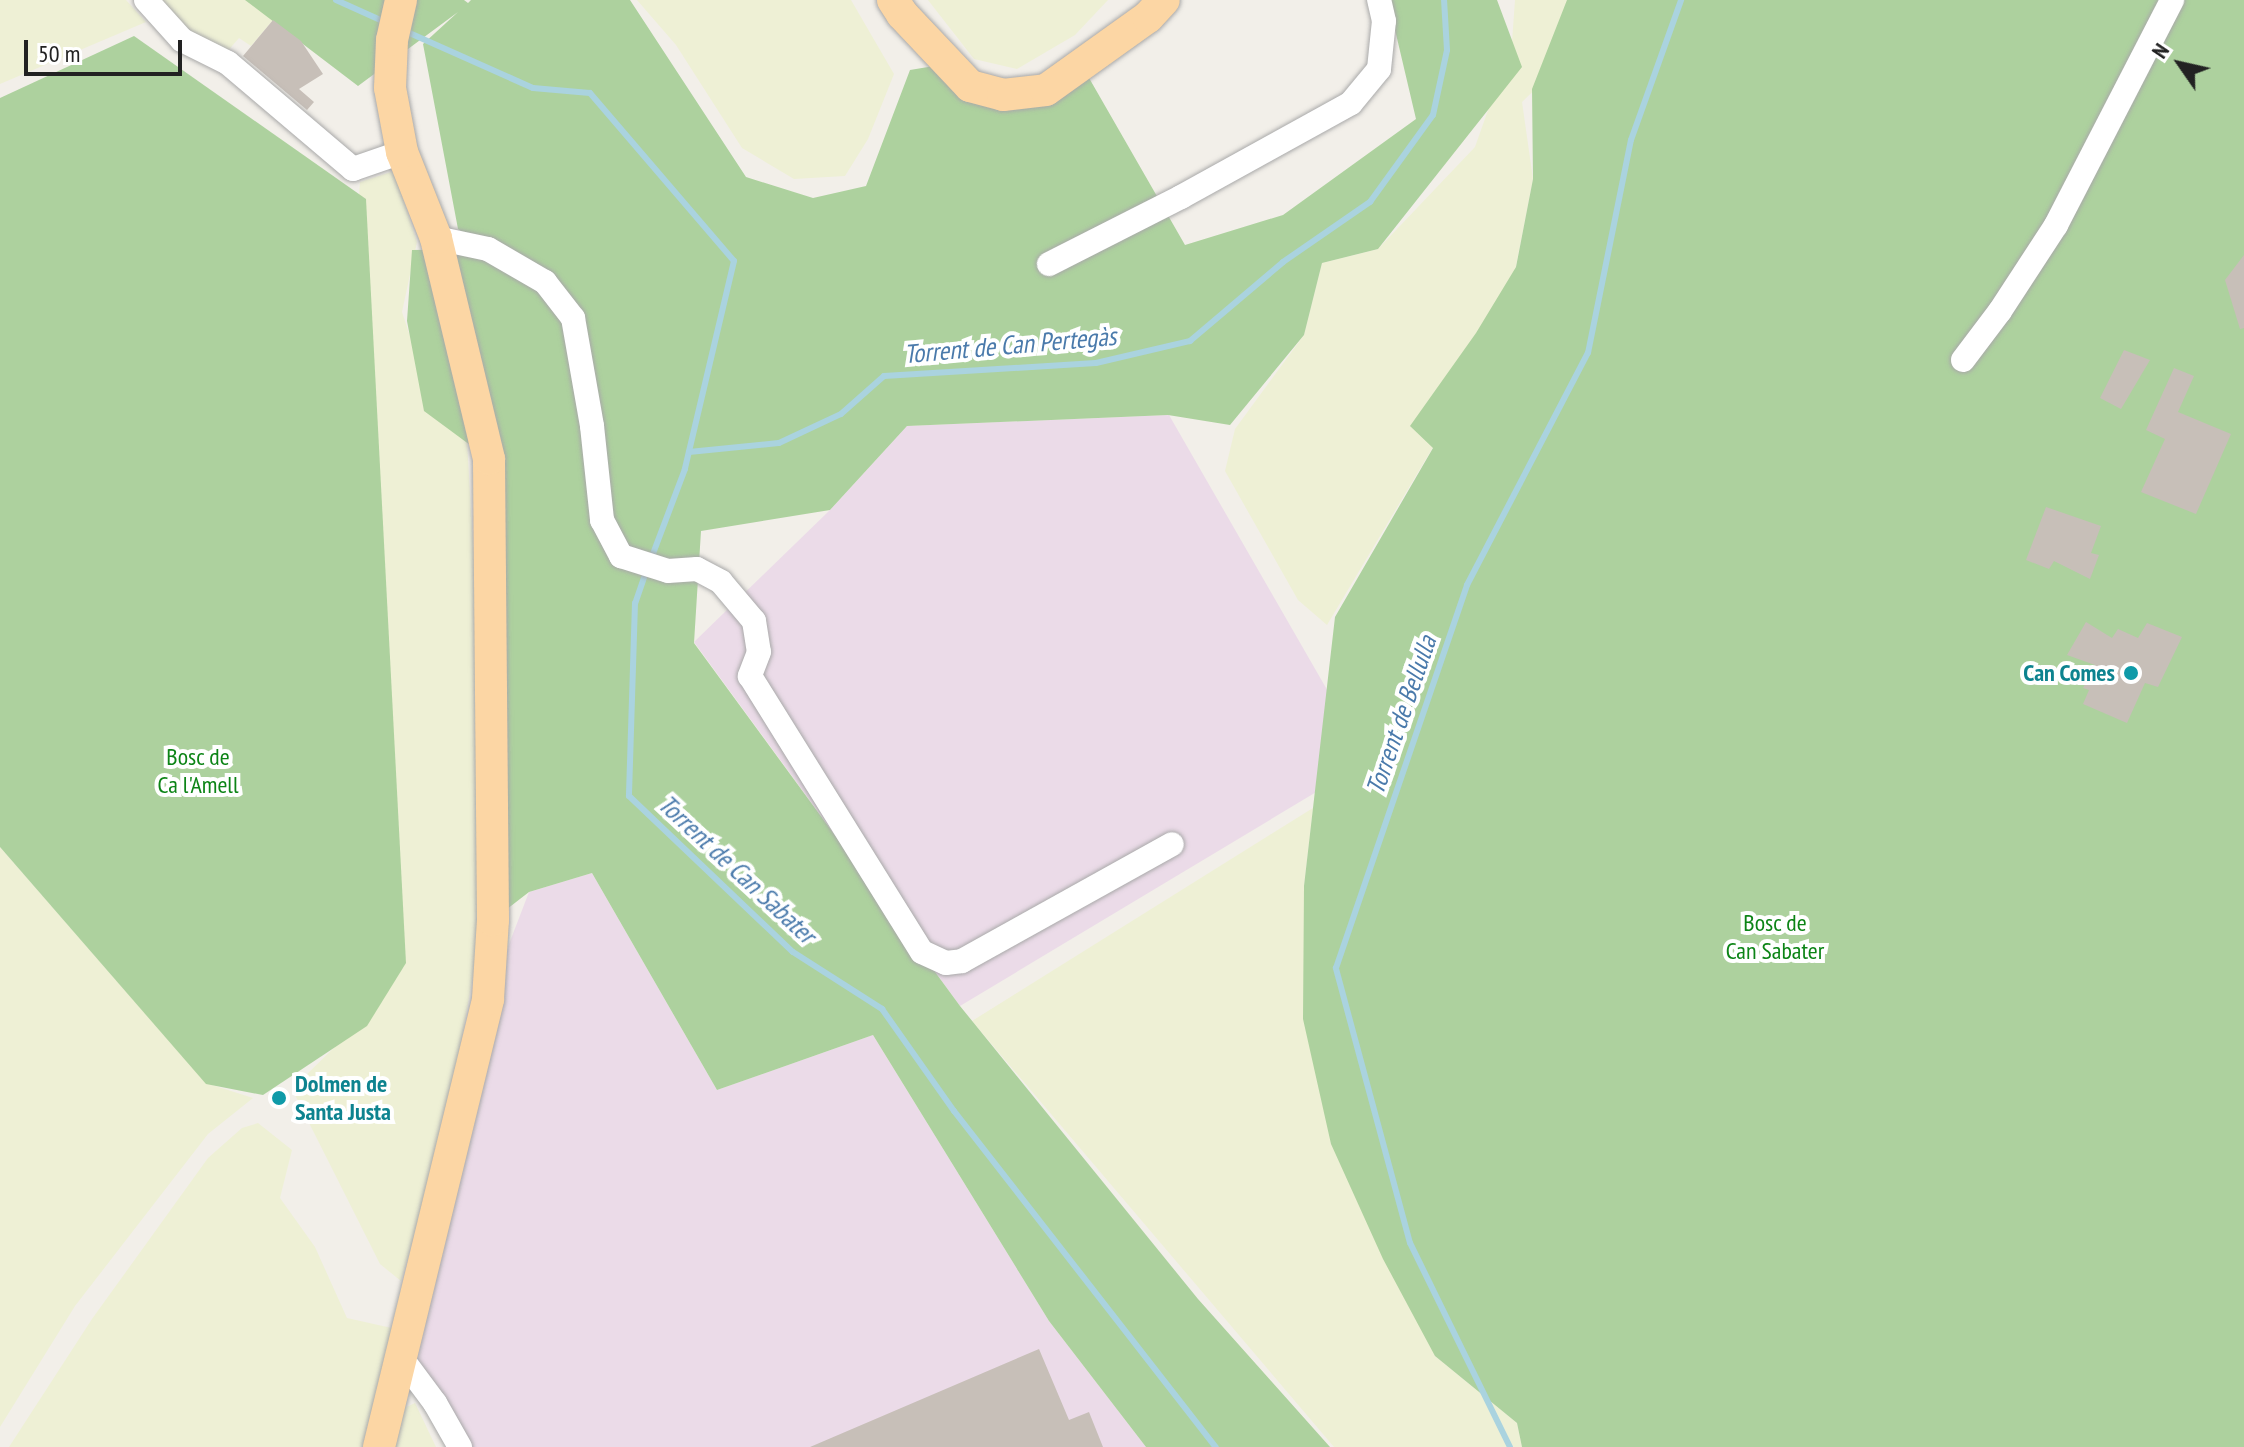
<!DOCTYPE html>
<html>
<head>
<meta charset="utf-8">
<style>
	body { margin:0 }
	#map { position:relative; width:2244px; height:1447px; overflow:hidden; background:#f2efe9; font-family:"PT Sans Narrow",sans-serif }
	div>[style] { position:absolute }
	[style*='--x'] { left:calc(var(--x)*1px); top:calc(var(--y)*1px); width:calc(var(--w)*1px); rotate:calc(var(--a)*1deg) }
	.industrial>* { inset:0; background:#ebdbe8 }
	.farmland>* { inset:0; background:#eef0d5 }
	.forest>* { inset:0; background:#add19e }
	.stream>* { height:6px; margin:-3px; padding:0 3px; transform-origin:3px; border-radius:3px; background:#aad3df }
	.building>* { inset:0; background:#c7bfb8 }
	.roads { filter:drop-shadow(0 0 2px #a9a9a9) drop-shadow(0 0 2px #a9a9a9) }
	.minor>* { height:24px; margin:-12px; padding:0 12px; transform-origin:12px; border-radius:12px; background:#fff }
	.major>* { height:32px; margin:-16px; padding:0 16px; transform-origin:16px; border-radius:16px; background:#fcd6a4 }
	.dots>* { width:22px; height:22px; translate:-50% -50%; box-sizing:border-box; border:4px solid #fff; border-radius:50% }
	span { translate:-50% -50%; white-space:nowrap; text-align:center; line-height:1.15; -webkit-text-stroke:8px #fff; paint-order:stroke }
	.culture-label { font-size:24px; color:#0d838f; font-weight:700 }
	.right { translate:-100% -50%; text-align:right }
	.left { translate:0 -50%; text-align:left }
	.park-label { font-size:24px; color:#0c8416 }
	.water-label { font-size:26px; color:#4a7aab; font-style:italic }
	.north { position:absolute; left:2140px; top:24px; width:80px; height:80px; -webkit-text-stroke:6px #fff; paint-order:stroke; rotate:304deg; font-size:22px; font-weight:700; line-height:32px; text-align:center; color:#222 }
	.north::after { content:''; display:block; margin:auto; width:28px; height:36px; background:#222; clip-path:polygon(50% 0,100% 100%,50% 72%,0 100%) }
	.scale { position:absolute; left:24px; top:40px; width:158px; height:36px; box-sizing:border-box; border:4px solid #222; border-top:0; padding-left:10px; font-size:24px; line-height:28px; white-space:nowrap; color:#222; -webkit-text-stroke:6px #fff; paint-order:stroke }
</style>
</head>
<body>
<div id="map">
	<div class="industrial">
		<i style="clip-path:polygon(1169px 415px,1368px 761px,960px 1006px,694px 642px,830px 510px,907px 426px)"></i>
		<i style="clip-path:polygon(592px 873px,717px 1090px,873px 1035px,1049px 1321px,1146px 1447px,447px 1447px,401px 1356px,488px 999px,529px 892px)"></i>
	</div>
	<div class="farmland">
		<i style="clip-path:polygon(0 0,126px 0,146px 22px,0 84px)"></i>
		<i style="clip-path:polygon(146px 0,246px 0,273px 20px,251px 46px,239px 38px,225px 54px,181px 30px)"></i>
		<i style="clip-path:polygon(637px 0,851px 0,894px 74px,868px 139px,845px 176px,794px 179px,742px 148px,676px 45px)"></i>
		<i style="clip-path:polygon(928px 0,1108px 0,1075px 35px,1017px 69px,974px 59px)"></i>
		<i style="clip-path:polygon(1515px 0,1575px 0,1567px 59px,1522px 102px,1533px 179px,1504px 328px,1327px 625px,1298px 600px,1225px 471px,1235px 429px,1304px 335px,1322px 263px,1378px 249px,1475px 147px,1512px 42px)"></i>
		<i style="clip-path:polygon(394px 171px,417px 242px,402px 312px,434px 409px,467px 442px,477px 610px,478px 947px,447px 1122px,401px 1281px,380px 1264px,292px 1089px,357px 1025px,354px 257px,360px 182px)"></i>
		<i style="clip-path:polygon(1313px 808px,1304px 886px,1435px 1356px,1517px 1423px,1522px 1447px,1334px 1447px,972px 1021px)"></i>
		<i style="clip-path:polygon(0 847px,206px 1083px,253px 1098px,208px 1134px,75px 1306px,0 1427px)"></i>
		<i style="clip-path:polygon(258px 1123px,292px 1150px,280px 1198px,315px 1247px,347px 1318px,396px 1329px,365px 1447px,9px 1447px,92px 1319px,208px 1158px,242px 1128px)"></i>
		<i style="clip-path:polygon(415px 1403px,436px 1447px,390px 1447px,400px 1410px)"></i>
	</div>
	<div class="forest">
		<i style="clip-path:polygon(245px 0,464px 0,468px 3px,471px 0,630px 0,746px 177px,813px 198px,866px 186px,910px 70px,946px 64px,1003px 95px,1081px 64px,1185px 245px,1283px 215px,1416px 119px,1388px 0,1497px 0,1522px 67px,1378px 249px,1322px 263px,1304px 335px,1230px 425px,1168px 415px,907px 426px,830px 510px,701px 531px,694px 643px,960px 1006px,1198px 1299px,1330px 1447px,1146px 1447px,1049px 1321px,873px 1035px,717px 1090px,592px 873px,529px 892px,493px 920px,489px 459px,424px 411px,407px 321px,412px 250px,487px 249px,458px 229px,423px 44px,458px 12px,358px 86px)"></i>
		<i style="clip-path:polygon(1567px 0,2244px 0,2244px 1447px,1522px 1447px,1517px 1423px,1435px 1356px,1383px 1259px,1331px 1144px,1303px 1019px,1304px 886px,1335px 617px,1433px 448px,1410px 426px,1476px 333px,1516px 267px,1533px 179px,1532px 89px)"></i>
		<i style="clip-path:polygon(134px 36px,366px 199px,406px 963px,367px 1026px,263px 1095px,206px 1084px,0 847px,0 98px)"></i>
	</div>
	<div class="stream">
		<i style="--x:336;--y:0;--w:56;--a:24.3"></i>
		<i style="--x:405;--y:31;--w:140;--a:24"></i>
		<i style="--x:533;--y:88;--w:57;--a:5"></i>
		<i style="--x:590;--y:93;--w:221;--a:49.4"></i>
		<i style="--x:734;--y:261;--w:214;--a:103.3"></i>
		<i style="--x:685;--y:469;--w:96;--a:110.7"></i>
		<i style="--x:689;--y:452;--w:90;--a:-5.7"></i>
		<i style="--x:779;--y:443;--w:68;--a:-25.1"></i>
		<i style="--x:841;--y:414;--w:57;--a:-41.5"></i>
		<i style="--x:884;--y:376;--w:212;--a:-3.5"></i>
		<i style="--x:1096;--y:363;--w:97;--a:-13.2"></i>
		<i style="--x:1190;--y:341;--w:122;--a:-40.3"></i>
		<i style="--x:1283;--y:262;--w:106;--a:-34.6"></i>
		<i style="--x:1370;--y:202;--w:107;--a:-54.1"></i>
		<i style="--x:1433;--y:115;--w:66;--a:-77.8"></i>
		<i style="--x:1447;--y:50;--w:50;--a:-93.4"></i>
		<i style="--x:647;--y:569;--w:36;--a:109"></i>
		<i style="--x:635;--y:603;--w:193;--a:91.8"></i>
		<i style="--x:629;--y:796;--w:226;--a:43.6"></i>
		<i style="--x:793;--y:952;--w:106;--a:32.6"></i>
		<i style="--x:882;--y:1009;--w:125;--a:54.8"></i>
		<i style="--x:954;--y:1111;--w:426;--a:52.1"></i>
		<i style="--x:1510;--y:1447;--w:227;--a:-116.1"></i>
		<i style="--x:1410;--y:1243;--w:285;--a:-105.1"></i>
		<i style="--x:1336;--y:968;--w:405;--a:-71.1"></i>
		<i style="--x:1467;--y:585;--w:262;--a:-62.5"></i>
		<i style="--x:1588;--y:353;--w:217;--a:-78.6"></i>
		<i style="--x:1631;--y:140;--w:149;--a:-70.3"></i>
	</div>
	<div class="building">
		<i style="clip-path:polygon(273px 20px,301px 41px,323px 74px,299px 89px,314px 102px,307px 110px,243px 56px)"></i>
		<i style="clip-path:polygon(2244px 255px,2244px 328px,2240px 329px,2225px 280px)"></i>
		<i style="clip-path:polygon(2124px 350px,2150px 360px,2121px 409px,2100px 398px)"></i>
		<i style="clip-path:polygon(2174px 368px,2194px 376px,2178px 412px,2231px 434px,2196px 514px,2141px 492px,2165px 439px,2146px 430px)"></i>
		<i style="clip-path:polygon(2046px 507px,2101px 526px,2091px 553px,2099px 555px,2090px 579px,2054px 561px,2049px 569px,2026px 560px)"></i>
		<i style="clip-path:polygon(2086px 622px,2112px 638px,2118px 629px,2138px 638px,2147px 623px,2182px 637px,2158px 687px,2145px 683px,2127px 723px,2083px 704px,2089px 690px,2083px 688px,2095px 665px,2067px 655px)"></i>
		<i style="clip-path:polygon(1039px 1349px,1069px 1420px,1089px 1412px,1103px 1447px,810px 1447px)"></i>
	</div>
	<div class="roads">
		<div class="minor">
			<i style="--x:146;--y:0;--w:54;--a:48"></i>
			<i style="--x:182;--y:40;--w:51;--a:26.6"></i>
			<i style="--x:228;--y:63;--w:164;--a:40.3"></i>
			<i style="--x:353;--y:169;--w:52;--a:-19.1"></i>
			<i style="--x:436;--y:238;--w:53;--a:11.9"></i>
			<i style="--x:488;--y:249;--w:66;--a:30.1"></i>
			<i style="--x:545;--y:282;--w:46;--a:52.1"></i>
			<i style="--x:573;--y:318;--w:110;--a:80"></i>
			<i style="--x:592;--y:426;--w:95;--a:83.9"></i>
			<i style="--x:602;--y:520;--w:41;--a:62.2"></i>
			<i style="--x:621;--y:556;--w:49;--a:17.7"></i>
			<i style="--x:668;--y:571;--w:29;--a:-4"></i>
			<i style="--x:697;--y:569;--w:27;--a:28"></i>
			<i style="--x:721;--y:582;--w:51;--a:49.8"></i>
			<i style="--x:754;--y:621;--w:31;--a:81"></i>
			<i style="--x:759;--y:652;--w:26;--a:111"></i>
			<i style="--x:750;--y:676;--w:325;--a:58.1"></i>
			<i style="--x:922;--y:952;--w:26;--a:25"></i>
			<i style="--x:946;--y:963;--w:16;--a:-7"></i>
			<i style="--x:962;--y:961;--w:240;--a:-29.1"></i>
			<i style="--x:1049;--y:264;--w:148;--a:-26.9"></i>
			<i style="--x:1181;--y:197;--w:194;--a:-28.9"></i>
			<i style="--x:1351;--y:103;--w:44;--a:-50.5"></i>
			<i style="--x:1379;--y:69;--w:48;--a:-84.1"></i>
			<i style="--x:1384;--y:21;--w:22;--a:-103"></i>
			<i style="--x:1963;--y:360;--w:61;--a:-52.9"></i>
			<i style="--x:2000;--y:311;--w:103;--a:-56.9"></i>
			<i style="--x:2056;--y:225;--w:253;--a:-62.7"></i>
			<i style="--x:400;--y:1356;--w:59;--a:53.3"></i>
			<i style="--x:435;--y:1403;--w:51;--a:60.4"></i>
		</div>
		<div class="major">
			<i style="--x:893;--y:0;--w:17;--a:57"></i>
			<i style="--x:902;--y:14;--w:99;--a:46.6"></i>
			<i style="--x:970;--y:86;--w:34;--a:15"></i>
			<i style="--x:1003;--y:95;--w:43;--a:-6.6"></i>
			<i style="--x:1046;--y:90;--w:125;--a:-35.6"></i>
			<i style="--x:1148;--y:17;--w:23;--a:-47"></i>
			<i style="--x:379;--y:1447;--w:461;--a:-76.3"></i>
			<i style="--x:488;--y:999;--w:79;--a:-86.4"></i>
			<i style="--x:493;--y:920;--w:461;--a:-90.5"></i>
			<i style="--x:489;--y:459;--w:227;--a:-103.5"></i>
			<i style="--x:436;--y:238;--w:92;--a:-111.6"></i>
			<i style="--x:402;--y:152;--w:65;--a:-100.6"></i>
			<i style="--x:390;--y:88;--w:48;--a:-87.6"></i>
			<i style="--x:392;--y:40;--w:41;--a:-77.3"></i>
		</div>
	</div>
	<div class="dots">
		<i style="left:2131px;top:673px;background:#0f9aa8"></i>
		<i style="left:279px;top:1098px;background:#0f9aa8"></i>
	</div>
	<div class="culture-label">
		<span class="right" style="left:2115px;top:673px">Can Comes</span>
		<span class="left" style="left:295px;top:1098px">Dolmen de<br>Santa Justa</span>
	</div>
	<div class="park-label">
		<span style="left:198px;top:771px">Bosc de<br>Ca l'Amell</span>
		<span style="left:1775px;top:937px">Bosc de<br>Can Sabater</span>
	</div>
	<div class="water-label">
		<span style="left:1010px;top:345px;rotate:-5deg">Torrent de Can Pertegàs</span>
		<span style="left:1401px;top:715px;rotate:-71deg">Torrent de Bellulla</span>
		<span style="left:737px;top:869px;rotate:43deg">Torrent de Can Sabater</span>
	</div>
	<div class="north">N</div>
	<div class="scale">50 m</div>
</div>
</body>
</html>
